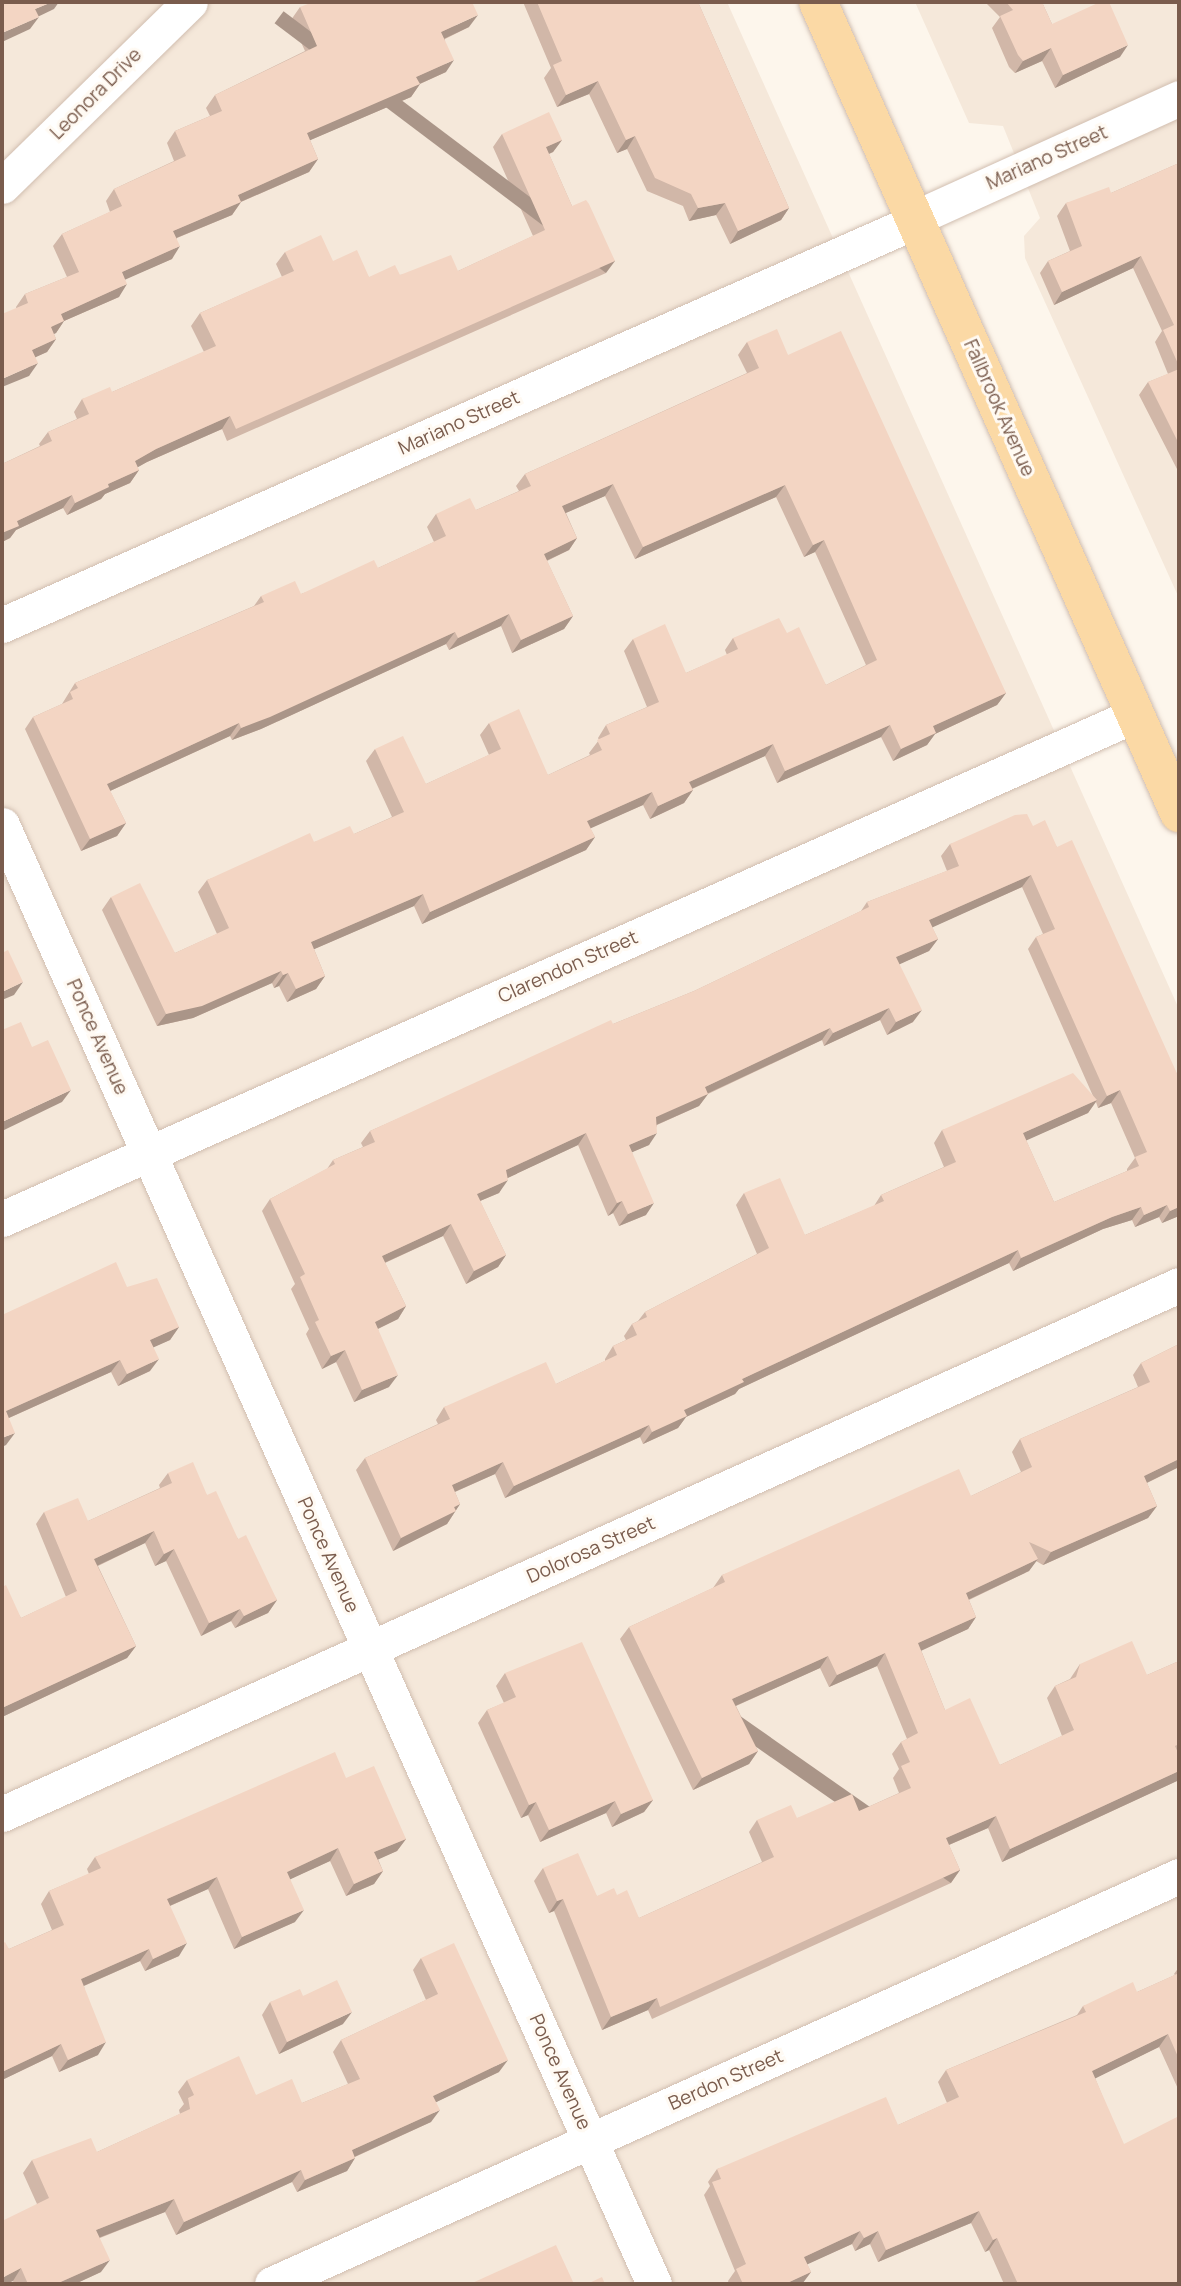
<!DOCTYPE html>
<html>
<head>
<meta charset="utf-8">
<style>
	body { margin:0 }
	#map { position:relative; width:1181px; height:2286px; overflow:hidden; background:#fdf6ec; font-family:Manrope,sans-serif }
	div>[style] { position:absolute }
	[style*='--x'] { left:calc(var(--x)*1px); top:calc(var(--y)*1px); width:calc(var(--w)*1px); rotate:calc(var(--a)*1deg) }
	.residential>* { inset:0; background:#f5e8da }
	.roads { filter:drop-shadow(0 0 2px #d1beb0) drop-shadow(0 0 2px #d1beb0) }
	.minor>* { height:35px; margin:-17.5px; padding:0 17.5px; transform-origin:17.5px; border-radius:17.5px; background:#fff }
	.major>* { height:38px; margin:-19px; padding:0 19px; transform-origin:19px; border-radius:19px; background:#fbd9a5 }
	.wall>* { inset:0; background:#d1b7a8 }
	.shaded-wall>* { inset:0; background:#aa9588; transform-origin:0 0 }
	.building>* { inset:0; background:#f3d5c3 }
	span { translate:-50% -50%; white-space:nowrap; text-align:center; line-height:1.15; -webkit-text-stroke:6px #fffaf3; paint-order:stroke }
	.street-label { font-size:19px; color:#7a5c4d }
	.frame { position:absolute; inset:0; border:4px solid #7a5c4d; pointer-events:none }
</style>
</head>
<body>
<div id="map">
	<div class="residential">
		<i style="clip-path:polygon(2px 2px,727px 2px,1179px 1009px,1179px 2284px,2px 2284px)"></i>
		<i style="clip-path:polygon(915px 2px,1179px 2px,1179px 598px,1025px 258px,1024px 236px,1040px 218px,1003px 126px,969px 123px)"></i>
	</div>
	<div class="roads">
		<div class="minor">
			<i style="--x:2;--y:186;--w:263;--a:-44.4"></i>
			<i style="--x:915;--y:218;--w:290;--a:-24.4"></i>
			<i style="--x:2;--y:625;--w:999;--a:-23.85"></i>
			<i style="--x:2;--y:825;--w:1598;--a:65.92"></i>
			<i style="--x:2;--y:1219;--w:1240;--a:-23.98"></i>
			<i style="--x:2;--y:1814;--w:1290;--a:-24.2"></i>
			<i style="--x:272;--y:2284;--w:995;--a:-24.22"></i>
		</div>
		<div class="major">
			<i style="--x:818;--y:2;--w:888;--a:66"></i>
		</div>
	</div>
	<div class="wall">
		<i style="clip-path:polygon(523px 2px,698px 2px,789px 208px,781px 220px,730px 244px,716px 215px,689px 221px,683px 206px,647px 191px,627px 149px,617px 153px,589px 94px,557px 107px,544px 78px,551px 68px)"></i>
		<i style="clip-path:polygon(985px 2px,1042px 2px,1052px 24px,1120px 57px,1055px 88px,1042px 61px,1015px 73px,1009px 67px,992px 28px,1000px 17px)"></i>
		<i style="clip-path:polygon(300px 7px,469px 27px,445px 39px,446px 72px,420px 84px,411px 97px,310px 140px,318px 159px,309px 172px,241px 202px,232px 215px,177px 238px,172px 259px,125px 279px,119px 297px,64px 321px,56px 333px,54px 334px,56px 339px,47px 352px,35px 357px,29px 376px,16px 307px,25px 294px,67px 277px,53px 246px,62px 234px,110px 212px,106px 201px,114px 189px,174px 161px,167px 143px,175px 131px,210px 116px,206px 108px,215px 95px,305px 51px,291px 20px)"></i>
		<i style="clip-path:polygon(502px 134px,562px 140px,553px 152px,549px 154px,572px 206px,606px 273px,227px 441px,222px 429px,147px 462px,137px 467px,139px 470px,130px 483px,105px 494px,101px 499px,67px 515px,63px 508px,16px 530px,10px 538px,2px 542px,2px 464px,40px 446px,39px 444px,48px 432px,77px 419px,74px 412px,82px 399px,112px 392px,204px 352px,191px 326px,200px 313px,282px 277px,276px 264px,285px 252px,333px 261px,369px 277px,458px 271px,533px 236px,493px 147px)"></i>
		<i style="clip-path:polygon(1179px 163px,1179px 468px,1177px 469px,1139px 395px,1148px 382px,1168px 374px,1155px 342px,1162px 331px,1133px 268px,1054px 305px,1040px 273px,1048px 261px,1070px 251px,1057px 216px,1066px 203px,1111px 193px)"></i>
		<i style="clip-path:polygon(747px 342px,788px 355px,1006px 693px,997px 705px,935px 734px,927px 745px,893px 761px,881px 737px,777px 783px,765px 756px,692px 789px,693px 790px,684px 803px,650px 819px,643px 805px,590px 828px,595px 837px,586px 850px,422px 924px,414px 906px,314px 949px,325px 976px,316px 989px,287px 1002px,279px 986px,274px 988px,272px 983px,193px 1018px,157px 1026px,102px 910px,111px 897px,175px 953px,217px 934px,198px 892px,207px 880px,314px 842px,354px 834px,392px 817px,366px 761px,375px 749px,426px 784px,489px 755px,480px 735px,489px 723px,548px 775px,590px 755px,589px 753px,599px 740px,598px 738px,606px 725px,647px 707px,624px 651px,633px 639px,686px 673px,727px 655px,725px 650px,733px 638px,787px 633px,826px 685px,866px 665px,815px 552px,804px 557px,776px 497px,635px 559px,605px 496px,566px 513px,577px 538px,569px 550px,547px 561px,573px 616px,564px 629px,512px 653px,501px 626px,449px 650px,446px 644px,261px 729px,232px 740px,230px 736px,110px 791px,126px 823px,117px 836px,81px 851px,25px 729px,33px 717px,62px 704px,75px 683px,254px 606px,261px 596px,301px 594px,378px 568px,434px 542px,427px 527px,436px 514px,476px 510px,519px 491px,516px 486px,525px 474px,747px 373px,738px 355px)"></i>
		<i style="clip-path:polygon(evenodd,1033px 826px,1057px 847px,1179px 1078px,1179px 1216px,1162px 1223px,1159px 1217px,1135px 1227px,1132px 1220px,1103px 1229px,1013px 1271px,1009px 1263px,739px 1389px,735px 1394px,686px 1417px,678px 1428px,643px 1444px,640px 1437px,505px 1498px,495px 1474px,455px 1492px,460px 1504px,447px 1524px,393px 1551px,356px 1470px,365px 1458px,438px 1424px,436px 1420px,444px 1407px,556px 1384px,605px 1361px,605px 1359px,613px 1346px,626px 1340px,624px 1336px,632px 1324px,638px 1321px,645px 1312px,757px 1254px,736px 1205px,744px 1193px,805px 1235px,874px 1206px,881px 1195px,944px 1167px,934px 1143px,942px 1130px,1093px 1096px,1028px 949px,1036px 937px,1043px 934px,1022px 887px,932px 927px,938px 939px,929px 951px,899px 964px,913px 1022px,887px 1035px,880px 1020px,824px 1046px,822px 1040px,708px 1094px,699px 1106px,657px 1125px,649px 1145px,632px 1152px,646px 1215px,619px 1226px,613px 1213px,608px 1216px,578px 1145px,507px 1178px,499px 1193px,480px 1201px,506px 1255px,498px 1267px,466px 1284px,443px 1236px,385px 1263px,406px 1306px,398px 1319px,378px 1329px,389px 1387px,354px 1402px,336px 1362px,322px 1369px,306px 1334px,309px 1329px,291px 1289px,295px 1284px,262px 1211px,270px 1199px,327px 1169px,333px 1160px,363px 1147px,361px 1143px,370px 1131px,613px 1024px,694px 991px,861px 911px,867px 902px,947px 871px,941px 856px,950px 844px,1033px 826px,1096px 1102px,1098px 1108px,1111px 1103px,1135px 1158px,1127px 1169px,1127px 1171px,1054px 1202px,1026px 1140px,1088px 1113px,1096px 1102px)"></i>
		<i style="clip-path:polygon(127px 1287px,179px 1327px,170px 1340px,153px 1347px,150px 1371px,118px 1386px,111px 1372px,9px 1418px,6px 1445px,2px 1315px)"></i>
		<i style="clip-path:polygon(1179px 1344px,1179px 1467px,1147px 1483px,1157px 1506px,1148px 1518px,1043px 1565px,1036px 1561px,1029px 1571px,969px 1600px,976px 1617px,968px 1629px,921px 1650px,945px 1710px,1000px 1765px,1062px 1736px,1047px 1698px,1055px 1686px,1070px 1679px,1080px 1664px,1147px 1675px,1179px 1661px,1179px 1753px,1178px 1753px,1177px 1781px,1002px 1862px,988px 1828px,949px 1845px,960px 1870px,951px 1883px,652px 2019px,648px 2010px,602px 2030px,554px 1911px,549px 1913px,534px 1881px,543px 1868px,597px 1896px,617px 1895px,639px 1918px,762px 1862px,749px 1832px,757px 1820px,797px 1818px,859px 1811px,899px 1793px,893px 1778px,899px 1769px,892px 1754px,901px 1742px,907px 1739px,877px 1666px,829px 1687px,820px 1668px,736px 1706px,758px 1751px,749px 1764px,693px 1790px,620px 1639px,629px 1627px,713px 1588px,722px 1575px,971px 1496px,1021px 1472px,1012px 1452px,1020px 1439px,1138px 1387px,1133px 1375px,1141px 1363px)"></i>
		<i style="clip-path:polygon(168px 1473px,207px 1495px,238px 1539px,277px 1600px,268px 1613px,235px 1628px,231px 1621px,201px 1636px,166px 1561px,155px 1566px,145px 1543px,98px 1566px,136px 1646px,127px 1658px,2px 1717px,2px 1587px,21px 1618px,66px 1597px,36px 1524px,44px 1512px,88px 1521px,160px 1488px,159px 1485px)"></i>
		<i style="clip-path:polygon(505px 1673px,653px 1800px,644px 1812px,612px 1827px,606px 1813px,540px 1842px,528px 1815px,521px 1818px,478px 1723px,487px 1710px,504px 1703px,496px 1686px)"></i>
		<i style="clip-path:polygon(346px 1778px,406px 1839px,397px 1851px,378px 1859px,383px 1871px,374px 1884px,346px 1896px,330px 1861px,290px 1879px,295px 1922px,234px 1949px,208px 1889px,170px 1906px,179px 1956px,145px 1971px,140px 1961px,84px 1986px,98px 2055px,59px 2072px,52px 2056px,2px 2080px,2px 1944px,9px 1949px,52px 1930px,41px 1904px,49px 1891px,89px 1874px,87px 1869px,95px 1857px)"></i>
		<i style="clip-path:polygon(421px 1958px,499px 2072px,436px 2102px,431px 2122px,355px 2157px,355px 2158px,347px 2171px,297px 2192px,292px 2182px,176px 2235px,165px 2212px,100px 2238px,101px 2272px,75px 2284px,14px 2284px,13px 2281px,5px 2284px,2px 2284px,37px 2204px,23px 2173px,32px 2160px,97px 2152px,180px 2114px,179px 2110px,184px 2104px,178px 2092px,187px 2080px,256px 2095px,302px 2103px,348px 2084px,333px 2052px,341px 2040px,426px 2000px,413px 1970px)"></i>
		<i style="clip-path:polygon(1179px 1967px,1179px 2091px,1159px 2047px,1095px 2078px,1179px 2284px,1004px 2284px,989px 2250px,985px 2252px,971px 2223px,878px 2262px,870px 2244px,855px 2251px,852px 2244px,807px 2264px,811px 2272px,802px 2284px,729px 2284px,728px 2281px,735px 2271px,704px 2195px,710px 2186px,708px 2182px,717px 2169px,898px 2125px,947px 2103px,938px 2082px,946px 2070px,1077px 2015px,1083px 2006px,1137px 1992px,1175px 1975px,1174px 1974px)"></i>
		<i style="clip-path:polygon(303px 1996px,343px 2024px,279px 2054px,262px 2015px,270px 2002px)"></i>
	</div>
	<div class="shaded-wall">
		<i style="clip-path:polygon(52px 2px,59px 2px,54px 9px,27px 22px,35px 9px)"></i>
		<i style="clip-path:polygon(478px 15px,469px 27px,433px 44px,441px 32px)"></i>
		<i style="clip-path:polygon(39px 17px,30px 29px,2px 42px,2px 33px)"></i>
		<i style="clip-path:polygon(1128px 45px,1120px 57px,1055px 88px,1063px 75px)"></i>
		<i style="clip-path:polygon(1051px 48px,1042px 61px,1015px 73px,1023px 61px)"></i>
		<i style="clip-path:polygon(454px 60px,446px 72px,415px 86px,420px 84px,411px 97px,299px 145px,307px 133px,416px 77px)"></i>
		<i style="clip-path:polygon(598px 81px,589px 94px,557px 107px,566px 95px)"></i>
		<i style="clip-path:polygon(635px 136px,627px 149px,617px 153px,626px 140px)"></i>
		<i style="clip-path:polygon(562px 140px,553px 152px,537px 159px,546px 147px)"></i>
		<i style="clip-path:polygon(318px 159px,309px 172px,229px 207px,238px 195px)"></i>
		<i style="clip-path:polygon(241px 202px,232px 215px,164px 243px,173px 231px)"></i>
		<i style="clip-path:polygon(725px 203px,716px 215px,689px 221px,698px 208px)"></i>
		<i style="clip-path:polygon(789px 208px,781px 220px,730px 244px,738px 231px)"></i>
		<i style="clip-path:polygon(180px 246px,172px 259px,113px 285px,122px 272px)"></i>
		<i style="clip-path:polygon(1141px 256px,1133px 268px,1054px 305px,1062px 292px)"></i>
		<i style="left:615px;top:261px;width:15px;height:415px;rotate:127deg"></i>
		<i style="clip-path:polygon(127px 284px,119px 297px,64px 321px,56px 333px,42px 339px,61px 314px)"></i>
		<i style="clip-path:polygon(56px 339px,47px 352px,23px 363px,32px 350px)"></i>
		<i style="clip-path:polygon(38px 363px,29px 376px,2px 387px,2px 379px)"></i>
		<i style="clip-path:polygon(230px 416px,222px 429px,147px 462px,126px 474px,135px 461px,156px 449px)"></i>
		<i style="clip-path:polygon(139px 470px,130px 483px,105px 494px,101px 499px,67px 515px,75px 503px,108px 484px)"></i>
		<i style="clip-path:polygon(613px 484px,605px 496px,554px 518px,562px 506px)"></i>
		<i style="clip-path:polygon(785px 485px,776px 497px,635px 559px,643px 547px)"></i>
		<i style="clip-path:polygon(72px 495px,63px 508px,16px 530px,10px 538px,2px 542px,2px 533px,17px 521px)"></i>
		<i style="clip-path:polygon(577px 538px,569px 550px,535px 566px,544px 554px)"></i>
		<i style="clip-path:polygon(824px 540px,815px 552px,804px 557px,813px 545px)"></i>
		<i style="clip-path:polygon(509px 614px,501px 626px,449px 650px,458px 638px)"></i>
		<i style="clip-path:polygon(573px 616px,564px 629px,512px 653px,521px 640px)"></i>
		<i style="clip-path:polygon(455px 632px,446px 644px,261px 729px,232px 740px,241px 728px)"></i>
		<i style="clip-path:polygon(1006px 693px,997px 705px,935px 734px,927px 745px,893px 761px,901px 749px,933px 726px)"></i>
		<i style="clip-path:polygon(239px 723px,230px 736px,99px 796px,107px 784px)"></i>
		<i style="clip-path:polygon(890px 725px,881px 737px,777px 783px,785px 771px)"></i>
		<i style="clip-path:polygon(773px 744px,765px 756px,680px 794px,689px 782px)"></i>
		<i style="clip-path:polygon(693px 790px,684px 803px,650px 819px,658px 806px)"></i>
		<i style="clip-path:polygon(652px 792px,643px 805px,578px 834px,587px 821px)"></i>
		<i style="clip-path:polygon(126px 823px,117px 836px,81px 851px,90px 839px)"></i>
		<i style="clip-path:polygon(595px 837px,586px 850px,422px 924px,430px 912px)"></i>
		<i style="clip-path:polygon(1031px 875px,1022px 887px,920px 933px,929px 920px)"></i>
		<i style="clip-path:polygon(423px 894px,414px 906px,303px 954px,311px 942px)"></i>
		<i style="clip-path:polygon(938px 939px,929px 951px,887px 970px,896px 957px)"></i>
		<i style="clip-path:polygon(281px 971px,272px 983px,193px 1018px,157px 1026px,166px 1014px)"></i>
		<i style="clip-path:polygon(288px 973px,279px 986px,274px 988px,283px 975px)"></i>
		<i style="clip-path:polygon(325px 976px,316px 989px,287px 1002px,296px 989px)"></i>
		<i style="clip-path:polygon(23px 982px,14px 995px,2px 1000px,2px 992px)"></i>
		<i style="clip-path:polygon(889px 1008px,880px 1020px,824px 1046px,833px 1033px)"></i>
		<i style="clip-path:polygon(922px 1010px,913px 1022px,887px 1035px,896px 1022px)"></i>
		<i style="clip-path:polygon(830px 1028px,822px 1040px,702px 1096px,708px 1094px,699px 1106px,647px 1129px,656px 1117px,705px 1087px)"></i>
		<i style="clip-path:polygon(71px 1090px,62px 1102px,2px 1131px,2px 1122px)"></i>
		<i style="clip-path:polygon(1120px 1090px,1111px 1103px,1098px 1108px,1107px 1096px)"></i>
		<i style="clip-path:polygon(1097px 1100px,1088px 1113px,1014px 1146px,1023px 1133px)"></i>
		<i style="clip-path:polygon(586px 1133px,578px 1145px,497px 1183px,506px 1170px)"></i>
		<i style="clip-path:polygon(657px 1133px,649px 1145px,621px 1157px,629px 1145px)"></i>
		<i style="clip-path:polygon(508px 1180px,499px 1193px,468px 1206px,477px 1194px)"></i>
		<i style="clip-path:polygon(622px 1201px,613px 1213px,608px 1216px,617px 1203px)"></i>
		<i style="clip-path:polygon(654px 1203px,646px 1215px,619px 1226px,628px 1214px)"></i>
		<i style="clip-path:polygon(1167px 1205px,1159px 1217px,1135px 1227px,1144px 1215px)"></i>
		<i style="clip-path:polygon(1141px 1207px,1132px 1220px,1103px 1229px,1013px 1271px,1021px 1258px,1112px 1217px)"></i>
		<i style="clip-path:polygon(1179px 1207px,1179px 1216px,1162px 1223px,1170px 1211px)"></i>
		<i style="clip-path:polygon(451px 1224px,443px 1236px,373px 1268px,382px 1256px)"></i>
		<i style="clip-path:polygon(1018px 1250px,1009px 1263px,739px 1389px,735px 1394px,686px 1417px,678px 1428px,643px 1444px,652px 1432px,684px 1410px,742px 1379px)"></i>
		<i style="clip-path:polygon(506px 1255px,498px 1267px,466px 1284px,474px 1271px)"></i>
		<i style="clip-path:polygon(406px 1306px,398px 1319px,367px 1334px,375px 1322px)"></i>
		<i style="clip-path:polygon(179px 1327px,170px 1340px,141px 1353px,150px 1340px)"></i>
		<i style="clip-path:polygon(345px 1350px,336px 1362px,322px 1369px,331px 1356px)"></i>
		<i style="clip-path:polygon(159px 1359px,150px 1371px,118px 1386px,127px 1374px)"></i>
		<i style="clip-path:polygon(120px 1360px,111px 1372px,2px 1421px,6px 1411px)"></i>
		<i style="clip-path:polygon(398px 1375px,389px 1387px,354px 1402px,362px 1390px)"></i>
		<i style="clip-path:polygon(649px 1425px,640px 1437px,505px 1498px,514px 1486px)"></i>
		<i style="clip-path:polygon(15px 1433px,6px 1445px,2px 1447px,2px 1438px)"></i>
		<i style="clip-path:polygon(1179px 1459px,1179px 1467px,1136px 1488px,1144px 1476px)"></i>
		<i style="clip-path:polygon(503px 1462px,495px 1474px,443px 1497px,452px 1485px)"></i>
		<i style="clip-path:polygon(460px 1504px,447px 1524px,393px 1551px,401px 1538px)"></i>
		<i style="clip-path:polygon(1157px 1506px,1148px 1518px,1043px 1565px,1051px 1552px)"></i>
		<i style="clip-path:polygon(154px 1531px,145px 1543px,86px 1571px,94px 1559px)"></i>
		<i style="clip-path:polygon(174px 1549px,166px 1561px,155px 1566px,164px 1554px)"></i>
		<i style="clip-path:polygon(1038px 1559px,1029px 1571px,957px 1605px,966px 1593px)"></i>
		<i style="clip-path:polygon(277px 1600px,268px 1613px,235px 1628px,244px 1616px)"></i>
		<i style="clip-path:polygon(240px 1609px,231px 1621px,201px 1636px,209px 1623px)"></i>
		<i style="clip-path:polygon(976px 1617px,968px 1629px,910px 1656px,918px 1643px)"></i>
		<i style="clip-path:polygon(136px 1646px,127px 1658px,2px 1717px,2px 1708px)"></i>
		<i style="clip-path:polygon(885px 1653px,877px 1666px,829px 1687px,837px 1675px)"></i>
		<i style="clip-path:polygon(828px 1656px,820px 1668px,724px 1711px,732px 1699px)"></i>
		<i style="clip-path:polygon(758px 1751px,749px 1764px,693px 1790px,702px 1778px)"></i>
		<i style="clip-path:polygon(1179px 1771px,1179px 1777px,1177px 1781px,1002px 1862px,1010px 1849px)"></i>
		<i style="clip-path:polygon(653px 1800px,644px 1812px,612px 1827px,621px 1814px)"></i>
		<i style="clip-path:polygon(615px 1801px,606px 1813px,540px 1842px,549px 1830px)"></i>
		<i style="clip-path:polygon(536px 1802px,528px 1815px,521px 1818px,529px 1805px)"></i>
		<i style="clip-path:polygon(996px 1816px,988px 1828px,937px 1850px,946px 1838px)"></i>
		<i style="clip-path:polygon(406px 1839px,397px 1851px,366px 1865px,374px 1852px)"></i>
		<i style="clip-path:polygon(338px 1848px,330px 1861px,278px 1885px,287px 1872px)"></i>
		<i style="left:960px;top:1870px;width:16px;height:330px;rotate:125deg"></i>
		<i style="clip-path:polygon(383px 1871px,374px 1884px,346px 1896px,354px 1884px)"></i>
		<i style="clip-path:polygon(217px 1877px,208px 1889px,158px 1911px,167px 1899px)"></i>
		<i style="clip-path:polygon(563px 1899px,554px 1911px,549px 1913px,557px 1901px)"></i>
		<i style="clip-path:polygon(304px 1910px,295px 1922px,234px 1949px,242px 1937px)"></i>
		<i style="clip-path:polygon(187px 1943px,179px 1956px,145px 1971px,153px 1959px)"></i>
		<i style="clip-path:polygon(149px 1949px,140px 1961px,72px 1991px,81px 1979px)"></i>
		<i style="clip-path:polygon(657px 1998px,648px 2010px,602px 2030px,611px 2017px)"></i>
		<i style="clip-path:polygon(352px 2012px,343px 2024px,279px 2054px,287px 2042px)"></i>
		<i style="clip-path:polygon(1168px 2034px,1159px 2047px,1084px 2084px,1092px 2071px)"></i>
		<i style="clip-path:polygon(106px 2042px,98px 2055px,59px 2072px,68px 2060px)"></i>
		<i style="clip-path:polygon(61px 2044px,52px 2056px,2px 2080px,2px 2072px)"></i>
		<i style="clip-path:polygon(508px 2060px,499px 2072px,424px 2108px,433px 2096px)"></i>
		<i style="clip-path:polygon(440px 2110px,431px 2122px,343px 2162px,352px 2150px)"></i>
		<i style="clip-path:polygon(355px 2158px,347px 2171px,297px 2192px,305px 2180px)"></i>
		<i style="clip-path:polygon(301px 2170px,292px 2182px,176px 2235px,184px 2222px)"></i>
		<i style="clip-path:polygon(174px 2199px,165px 2212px,88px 2242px,96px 2230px)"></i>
		<i style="clip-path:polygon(979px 2211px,971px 2223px,878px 2262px,886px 2250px)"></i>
		<i style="clip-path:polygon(860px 2231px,852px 2244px,795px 2270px,804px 2257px)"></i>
		<i style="clip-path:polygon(878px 2231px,870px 2244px,855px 2251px,864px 2238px)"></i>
		<i style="clip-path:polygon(997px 2238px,989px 2250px,985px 2252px,993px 2240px)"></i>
		<i style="clip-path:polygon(110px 2260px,101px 2272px,75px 2284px,56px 2284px)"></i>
		<i style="clip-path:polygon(21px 2268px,13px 2281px,5px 2284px,2px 2284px,2px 2278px)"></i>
		<i style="clip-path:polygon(811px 2272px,802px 2284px,785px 2284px)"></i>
	</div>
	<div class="building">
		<i style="clip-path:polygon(2px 2px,52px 2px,35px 9px,39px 17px,2px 33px)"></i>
		<i style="clip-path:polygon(313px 2px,472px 2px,478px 15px,441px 32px,454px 60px,416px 77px,420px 84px,307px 133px,318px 159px,238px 195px,241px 202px,173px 231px,180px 246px,122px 272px,127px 284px,61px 314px,64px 321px,51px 327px,56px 339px,32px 350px,38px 363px,2px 379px,2px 314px,28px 303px,25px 294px,79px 272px,62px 234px,122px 206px,114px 189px,186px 156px,175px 131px,222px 111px,215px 95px,317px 46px,300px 7px)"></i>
		<i style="clip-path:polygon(537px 2px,698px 2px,789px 208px,738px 231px,725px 203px,698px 208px,691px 194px,655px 178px,635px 136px,626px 140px,598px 81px,566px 95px,553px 65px,562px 61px)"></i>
		<i style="clip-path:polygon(1006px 2px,1042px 2px,1052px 24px,1100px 2px,1109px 2px,1128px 45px,1063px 75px,1051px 48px,1023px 61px,1018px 55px,1000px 16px,1013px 10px)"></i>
		<i style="clip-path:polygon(549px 112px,562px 140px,546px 147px,572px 206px,586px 200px,589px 204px,615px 261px,236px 429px,230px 416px,156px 449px,135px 461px,139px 470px,108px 484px,109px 487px,75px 503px,72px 495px,17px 521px,19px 526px,2px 533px,2px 464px,52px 441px,48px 432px,89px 414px,82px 399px,110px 387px,112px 392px,216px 346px,200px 313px,294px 271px,285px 252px,321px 235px,333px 261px,357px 250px,369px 277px,395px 265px,400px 275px,451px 255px,458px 271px,545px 230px,502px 134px)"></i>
		<i style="clip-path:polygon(1179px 163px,1179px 366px,1163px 330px,1174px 325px,1141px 256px,1062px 292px,1048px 261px,1082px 246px,1066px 203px,1109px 187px,1111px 193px)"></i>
		<i style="clip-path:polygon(777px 329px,788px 355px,841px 331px,1006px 693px,933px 726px,936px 733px,901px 749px,890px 725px,785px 771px,773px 744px,689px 782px,693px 790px,658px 806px,652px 792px,587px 821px,595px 837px,430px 912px,423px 894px,311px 942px,325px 976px,296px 989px,288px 973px,283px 975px,281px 971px,202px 1006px,166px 1014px,111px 897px,140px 883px,175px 953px,229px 928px,207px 880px,310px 833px,314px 842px,350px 826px,354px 834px,404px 812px,375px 749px,403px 736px,426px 784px,501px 749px,489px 723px,519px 709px,548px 775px,602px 750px,597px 740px,610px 734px,606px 725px,659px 702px,633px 639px,665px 624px,686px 673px,738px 649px,733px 638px,779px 618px,787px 633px,799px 627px,826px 685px,877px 660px,824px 540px,813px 545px,785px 485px,643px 547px,613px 484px,562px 506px,577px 538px,544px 554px,573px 616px,521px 640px,509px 614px,458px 638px,455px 632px,270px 717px,241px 728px,239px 723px,107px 784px,126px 823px,90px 839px,33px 717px,73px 699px,70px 692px,78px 688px,75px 683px,264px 602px,261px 596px,295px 581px,301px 594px,374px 560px,378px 568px,446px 536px,436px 514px,470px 498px,476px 510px,531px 486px,525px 474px,759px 368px,747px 342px)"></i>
		<i style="clip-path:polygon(1179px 369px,1179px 444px,1148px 382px)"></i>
		<i style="clip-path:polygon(1027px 814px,1033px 826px,1045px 820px,1057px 847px,1072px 840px,1179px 1078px,1179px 1207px,1170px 1211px,1167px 1205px,1144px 1215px,1141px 1207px,1112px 1217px,1021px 1258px,1018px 1250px,742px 1379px,744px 1382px,684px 1410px,687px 1416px,652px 1432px,649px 1425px,514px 1486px,503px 1462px,452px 1485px,460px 1504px,454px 1507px,456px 1511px,401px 1538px,365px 1458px,450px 1419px,444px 1407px,546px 1362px,556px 1384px,617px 1355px,613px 1346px,637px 1335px,632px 1324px,647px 1317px,645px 1312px,769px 1248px,744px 1193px,780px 1178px,805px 1235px,884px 1201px,881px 1195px,956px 1162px,942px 1130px,1073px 1073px,1097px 1100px,1023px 1133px,1054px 1202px,1139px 1166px,1135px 1157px,1147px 1152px,1120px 1090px,1107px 1096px,1036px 937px,1055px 929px,1031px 875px,929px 920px,938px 939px,896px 957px,922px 1010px,896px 1022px,889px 1008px,833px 1033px,830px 1028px,705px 1087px,708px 1094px,656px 1117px,657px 1133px,629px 1145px,654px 1203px,628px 1214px,622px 1201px,617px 1203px,586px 1133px,506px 1170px,508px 1180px,477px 1194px,506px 1255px,474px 1271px,451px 1224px,382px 1256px,406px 1306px,375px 1322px,398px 1375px,362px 1390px,345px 1350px,331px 1356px,315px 1322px,319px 1320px,300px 1277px,305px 1274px,270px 1199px,335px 1164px,333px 1160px,375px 1142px,370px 1131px,611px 1020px,613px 1024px,694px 991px,869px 907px,867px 902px,959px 866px,950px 844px,1015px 815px)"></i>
		<i style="clip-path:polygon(8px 950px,23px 982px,2px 992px,2px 953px)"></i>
		<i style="clip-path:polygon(21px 1022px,32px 1047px,48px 1040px,71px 1090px,2px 1122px,2px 1030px)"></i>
		<i style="clip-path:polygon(116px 1262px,127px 1287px,157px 1278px,179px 1327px,150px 1340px,159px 1359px,127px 1374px,120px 1360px,6px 1411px,15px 1433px,2px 1438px,2px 1315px)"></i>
		<i style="clip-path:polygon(1179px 1344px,1179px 1459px,1144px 1476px,1157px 1506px,1051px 1552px,1029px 1542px,1038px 1559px,966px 1593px,976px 1617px,918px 1643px,945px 1710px,970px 1698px,1000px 1765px,1074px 1730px,1055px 1686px,1076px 1677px,1080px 1664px,1132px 1641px,1147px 1675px,1179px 1661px,1179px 1744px,1175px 1746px,1179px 1755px,1179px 1771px,1010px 1849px,996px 1816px,946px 1838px,960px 1870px,660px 2007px,657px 1998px,611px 2017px,563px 1899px,557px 1901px,543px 1868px,578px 1853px,597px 1896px,614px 1888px,617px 1895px,627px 1890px,639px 1918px,774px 1857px,757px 1820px,791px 1805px,797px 1818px,852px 1794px,859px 1811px,911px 1788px,901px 1766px,910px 1762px,901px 1742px,918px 1733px,885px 1653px,837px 1675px,828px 1656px,732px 1699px,758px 1751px,702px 1778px,629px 1627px,725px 1582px,722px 1575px,959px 1469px,971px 1496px,1032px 1467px,1020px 1439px,1150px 1382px,1141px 1363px)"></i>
		<i style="clip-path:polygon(193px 1462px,207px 1495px,216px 1491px,238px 1539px,246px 1535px,277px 1600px,244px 1616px,240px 1609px,209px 1623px,174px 1549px,164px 1554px,154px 1531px,94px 1559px,136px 1646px,2px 1708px,2px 1587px,6px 1585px,21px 1618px,77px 1591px,44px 1512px,78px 1498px,88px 1521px,172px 1483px,168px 1473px)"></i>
		<i style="clip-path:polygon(582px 1642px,653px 1800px,621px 1814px,615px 1801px,549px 1830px,536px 1802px,529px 1805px,487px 1710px,516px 1697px,505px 1673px)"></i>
		<i style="clip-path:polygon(335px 1752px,346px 1778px,374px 1766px,406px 1839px,374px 1852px,383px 1871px,354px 1884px,338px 1848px,287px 1872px,304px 1910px,242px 1937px,217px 1877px,167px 1899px,187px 1943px,153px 1959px,149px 1949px,81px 1979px,106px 2042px,68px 2060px,61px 2044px,2px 2072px,2px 1944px,5px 1942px,9px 1949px,64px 1925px,49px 1891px,101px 1868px,95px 1857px)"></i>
		<i style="clip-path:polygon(454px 1943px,508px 2060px,433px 2096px,440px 2110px,352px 2150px,355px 2158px,305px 2180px,301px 2170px,184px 2222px,174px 2199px,96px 2230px,110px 2260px,56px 2284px,28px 2284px,21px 2268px,2px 2278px,2px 2221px,49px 2198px,32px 2160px,91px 2138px,97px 2152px,190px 2109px,188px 2098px,194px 2095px,187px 2080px,239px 2056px,256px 2095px,292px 2079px,302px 2103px,360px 2079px,341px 2040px,438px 1994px,421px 1958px)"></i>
		<i style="clip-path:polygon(1179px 1973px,1179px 2059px,1168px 2034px,1092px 2071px,1124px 2144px,1179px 2116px,1179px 2284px,1018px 2284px,997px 2238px,993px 2240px,979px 2211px,886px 2250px,878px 2231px,864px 2238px,860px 2231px,804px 2257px,811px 2272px,785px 2284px,743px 2284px,736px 2269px,746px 2264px,712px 2182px,721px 2179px,717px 2169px,886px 2097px,898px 2125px,959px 2097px,946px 2070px,1086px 2012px,1083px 2006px,1133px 1982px,1137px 1992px)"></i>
		<i style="clip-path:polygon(337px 1980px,352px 2012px,287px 2042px,270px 2002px,300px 1989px,303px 1996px)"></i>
		<i style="clip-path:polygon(556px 2245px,574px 2284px,470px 2284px)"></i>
		<i style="clip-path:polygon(602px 2277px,605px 2284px,587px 2284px)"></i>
	</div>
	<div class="street-label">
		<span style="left:96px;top:94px;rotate:-45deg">Leonora Drive</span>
		<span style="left:1047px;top:158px;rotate:-24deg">Mariano Street</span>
		<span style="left:999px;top:408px;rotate:66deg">Fallbrook Avenue</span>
		<span style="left:459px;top:423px;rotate:-24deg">Mariano Street</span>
		<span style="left:568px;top:967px;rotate:-24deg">Clarendon Street</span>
		<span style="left:97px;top:1037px;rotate:66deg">Ponce Avenue</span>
		<span style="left:591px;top:1550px;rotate:-24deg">Dolorosa Street</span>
		<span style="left:328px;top:1555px;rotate:66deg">Ponce Avenue</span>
		<span style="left:560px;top:2072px;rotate:66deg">Ponce Avenue</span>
		<span style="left:726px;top:2080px;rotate:-24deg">Berdon Street</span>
	</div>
	<div class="frame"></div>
</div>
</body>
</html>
